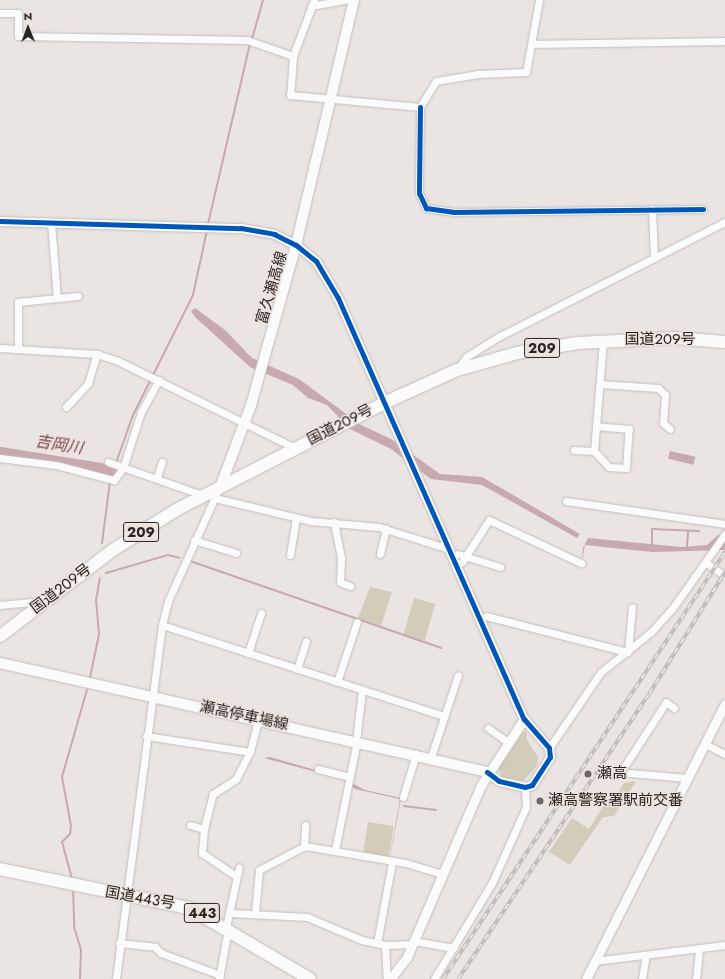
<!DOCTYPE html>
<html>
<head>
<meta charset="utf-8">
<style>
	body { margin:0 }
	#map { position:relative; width:725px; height:979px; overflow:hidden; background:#eae4e2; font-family:Jost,"Noto Sans JP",sans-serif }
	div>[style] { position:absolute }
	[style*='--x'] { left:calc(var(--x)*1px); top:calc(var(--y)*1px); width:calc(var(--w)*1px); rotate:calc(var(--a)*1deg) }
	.green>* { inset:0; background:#d3ccb9; transform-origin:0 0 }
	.water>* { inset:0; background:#c8a9ae; transform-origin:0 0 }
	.stream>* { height:2px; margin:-1px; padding:0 1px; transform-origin:1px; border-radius:1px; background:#c8a9ae }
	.river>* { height:13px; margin:-6.5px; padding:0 6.5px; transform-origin:6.5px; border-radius:6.5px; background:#c8a9ae }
	.roads { filter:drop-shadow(0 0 1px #c2bebd) drop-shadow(0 0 1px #c2bebd) }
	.minor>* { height:7px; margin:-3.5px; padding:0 3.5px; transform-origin:3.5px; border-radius:3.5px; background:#fcfbfb }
	.tertiary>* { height:9px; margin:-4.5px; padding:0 4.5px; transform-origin:4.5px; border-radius:4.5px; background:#fcfbfb }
	.secondary>* { height:10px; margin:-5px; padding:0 5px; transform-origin:5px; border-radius:5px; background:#fcfbfb }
	.trunk>* { height:12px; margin:-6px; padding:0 6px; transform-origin:6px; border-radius:6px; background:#fcfbfb }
	.rail>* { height:3.5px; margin-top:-1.75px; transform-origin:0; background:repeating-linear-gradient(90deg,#ede3de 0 6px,#bdbbbb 0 12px); box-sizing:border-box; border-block:1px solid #bdbbbb }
	.cycleway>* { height:5px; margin:-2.5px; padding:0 2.5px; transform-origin:2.5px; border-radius:2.5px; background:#0057b8 }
	.dots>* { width:11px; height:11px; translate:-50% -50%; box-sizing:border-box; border:2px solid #ede3de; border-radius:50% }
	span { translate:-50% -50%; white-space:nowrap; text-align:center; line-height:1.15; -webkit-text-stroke:3px #ede3de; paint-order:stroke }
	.shield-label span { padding:1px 3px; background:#ede3de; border:1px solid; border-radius:3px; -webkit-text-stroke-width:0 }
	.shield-label { font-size:14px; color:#282422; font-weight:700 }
	.street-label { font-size:15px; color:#282422 }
	.poi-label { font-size:15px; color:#282422 }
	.left { translate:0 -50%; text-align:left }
	.water-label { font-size:16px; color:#7b404d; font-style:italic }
	.north { position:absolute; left:8px; top:8px; width:40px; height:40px; -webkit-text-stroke:3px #ede3de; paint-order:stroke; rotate:359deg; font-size:11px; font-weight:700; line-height:16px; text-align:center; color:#282422 }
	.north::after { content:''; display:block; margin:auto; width:14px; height:18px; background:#282422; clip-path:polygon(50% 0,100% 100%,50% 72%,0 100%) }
</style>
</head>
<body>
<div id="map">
	<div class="green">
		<i style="clip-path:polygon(370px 587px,392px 592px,381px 626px,358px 618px)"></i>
		<i style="left:414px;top:598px;width:22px;height:38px;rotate:16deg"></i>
		<i style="clip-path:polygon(523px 732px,527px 732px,527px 740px,538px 757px,537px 766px,523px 781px,502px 777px,498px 768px)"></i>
		<i style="clip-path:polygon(636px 781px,614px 816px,603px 817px,570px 865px,549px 852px,572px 818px,589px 829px,604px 805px,610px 805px,624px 783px)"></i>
		<i style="left:368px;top:822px;width:26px;height:32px;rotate:9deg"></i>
	</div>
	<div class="water">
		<i style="clip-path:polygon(195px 308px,225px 330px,252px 358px,299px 379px,361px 425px,391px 439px,440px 474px,482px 477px,580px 534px,577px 538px,482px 485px,431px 479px,391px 449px,350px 429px,327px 405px,308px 398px,293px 385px,250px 367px,195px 317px,191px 311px)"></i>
		<i style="left:670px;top:451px;width:26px;height:8px;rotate:13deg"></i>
		<i style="clip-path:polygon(718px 535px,725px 538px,725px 550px,652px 552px,585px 545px,582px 560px,583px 548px,588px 538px,681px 547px,707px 545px)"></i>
		<i style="clip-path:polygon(270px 757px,343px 778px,365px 790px,401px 798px,380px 912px,400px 799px,355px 789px,342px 779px,264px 758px)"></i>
	</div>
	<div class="stream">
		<i style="--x:252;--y:39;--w:41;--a:-74.2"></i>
		<i style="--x:208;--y:224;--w:186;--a:-76.9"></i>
		<i style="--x:111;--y:477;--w:66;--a:-70.5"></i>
		<i style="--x:133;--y:415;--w:134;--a:-63.4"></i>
		<i style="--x:193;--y:295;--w:66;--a:-77.8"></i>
		<i style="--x:102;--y:543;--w:63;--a:-82.6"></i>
		<i style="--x:652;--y:546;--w:17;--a:-90"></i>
		<i style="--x:652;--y:529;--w:47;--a:2.4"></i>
		<i style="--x:687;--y:546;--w:15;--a:-86"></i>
		<i style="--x:190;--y:561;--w:266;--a:19.1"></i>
		<i style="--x:106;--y:573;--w:65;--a:-16.2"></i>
		<i style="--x:168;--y:555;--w:12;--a:14"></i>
		<i style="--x:90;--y:678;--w:45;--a:-78.4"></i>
		<i style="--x:99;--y:634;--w:34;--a:-95"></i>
		<i style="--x:96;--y:600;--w:22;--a:-80"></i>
		<i style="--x:404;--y:806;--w:32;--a:7"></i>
		<i style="--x:72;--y:879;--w:38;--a:-105"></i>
		<i style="--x:62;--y:842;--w:11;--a:-45"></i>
		<i style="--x:70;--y:834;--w:8;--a:-83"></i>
		<i style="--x:71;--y:826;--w:50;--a:-100.4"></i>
		<i style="--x:62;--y:777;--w:91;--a:-74"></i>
		<i style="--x:73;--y:889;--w:38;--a:88"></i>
		<i style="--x:74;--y:927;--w:24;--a:73"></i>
		<i style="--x:81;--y:950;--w:29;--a:92"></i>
	</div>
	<div class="river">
		<i style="--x:0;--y:453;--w:114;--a:9.1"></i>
	</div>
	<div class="roads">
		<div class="minor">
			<i style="--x:539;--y:0;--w:73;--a:100.2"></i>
			<i style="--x:526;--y:72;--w:48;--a:177.6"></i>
			<i style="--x:478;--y:74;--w:43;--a:170.5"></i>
			<i style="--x:436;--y:81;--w:31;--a:122"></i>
			<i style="--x:420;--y:107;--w:86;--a:90.7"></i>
			<i style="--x:419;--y:193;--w:17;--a:65"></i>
			<i style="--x:426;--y:208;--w:27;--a:8"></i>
			<i style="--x:453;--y:212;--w:250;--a:-0.7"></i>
			<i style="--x:311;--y:6;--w:35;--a:-10"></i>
			<i style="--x:0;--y:13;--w:18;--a:0"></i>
			<i style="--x:18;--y:13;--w:23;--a:90"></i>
			<i style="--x:18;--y:36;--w:229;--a:1"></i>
			<i style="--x:247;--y:40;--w:49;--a:19.2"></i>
			<i style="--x:293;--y:56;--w:39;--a:94"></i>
			<i style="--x:290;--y:95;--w:131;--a:5.3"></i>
			<i style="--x:532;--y:44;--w:193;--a:-0.9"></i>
			<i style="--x:293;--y:56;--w:60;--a:-69.4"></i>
			<i style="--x:652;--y:209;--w:49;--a:87.7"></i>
			<i style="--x:51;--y:222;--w:76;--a:85.5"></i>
			<i style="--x:0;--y:348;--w:97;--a:3.5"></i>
			<i style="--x:97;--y:354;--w:22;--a:18"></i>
			<i style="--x:118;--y:361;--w:197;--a:26.2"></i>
			<i style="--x:18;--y:349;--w:47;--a:-90"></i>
			<i style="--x:18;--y:302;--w:60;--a:-5.7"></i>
			<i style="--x:457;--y:370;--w:16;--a:-55"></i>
			<i style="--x:466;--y:357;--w:40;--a:-32"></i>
			<i style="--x:500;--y:336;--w:252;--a:-26.9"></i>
			<i style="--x:600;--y:384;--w:58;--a:3.9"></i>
			<i style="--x:658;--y:388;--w:10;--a:45"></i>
			<i style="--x:665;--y:395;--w:28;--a:94"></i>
			<i style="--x:663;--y:423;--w:9;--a:41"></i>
			<i style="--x:66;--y:407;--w:33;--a:-47"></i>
			<i style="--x:88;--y:383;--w:30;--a:-73"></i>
			<i style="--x:574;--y:450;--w:20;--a:3"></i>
			<i style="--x:594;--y:451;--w:110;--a:-85.3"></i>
			<i style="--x:594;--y:451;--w:22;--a:47"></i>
			<i style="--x:609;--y:467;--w:17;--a:3"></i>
			<i style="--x:626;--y:468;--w:39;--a:-86"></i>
			<i style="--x:629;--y:429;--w:33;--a:-175"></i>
			<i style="--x:0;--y:458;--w:56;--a:7.1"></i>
			<i style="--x:56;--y:465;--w:60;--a:14.5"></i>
			<i style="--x:114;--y:480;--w:15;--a:-53"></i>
			<i style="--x:123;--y:468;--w:59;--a:-72.2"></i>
			<i style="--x:141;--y:412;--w:37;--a:-61"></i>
			<i style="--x:108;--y:462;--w:100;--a:19.3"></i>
			<i style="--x:157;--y:477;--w:16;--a:-72"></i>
			<i style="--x:215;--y:498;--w:99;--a:13.5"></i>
			<i style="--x:311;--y:521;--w:68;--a:5"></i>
			<i style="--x:379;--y:527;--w:73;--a:17.4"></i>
			<i style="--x:566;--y:501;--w:161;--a:8.2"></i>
			<i style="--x:334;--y:522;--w:36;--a:79"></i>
			<i style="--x:341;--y:557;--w:25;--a:92"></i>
			<i style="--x:340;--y:582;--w:11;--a:22"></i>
			<i style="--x:194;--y:540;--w:44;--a:17.2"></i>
			<i style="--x:380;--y:554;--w:26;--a:-77"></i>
			<i style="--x:458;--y:554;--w:44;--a:17.2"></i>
			<i style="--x:290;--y:555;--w:37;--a:-81"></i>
			<i style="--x:462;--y:562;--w:50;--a:-57.3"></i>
			<i style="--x:489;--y:520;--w:102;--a:25.1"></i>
			<i style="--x:705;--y:562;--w:24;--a:35"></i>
			<i style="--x:0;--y:605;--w:43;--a:-5.3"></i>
			<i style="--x:486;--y:616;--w:146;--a:14.3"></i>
			<i style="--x:162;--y:625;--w:295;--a:17.9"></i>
			<i style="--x:628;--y:651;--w:44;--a:-84.8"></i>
			<i style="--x:248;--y:653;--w:42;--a:-72"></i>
			<i style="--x:297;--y:669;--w:29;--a:-72"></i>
			<i style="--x:337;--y:682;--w:63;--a:-71.6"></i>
			<i style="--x:488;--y:728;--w:24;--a:35"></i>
			<i style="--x:146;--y:736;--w:105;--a:8.7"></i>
			<i style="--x:356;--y:741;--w:51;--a:-83.3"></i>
			<i style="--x:705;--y:744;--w:22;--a:27"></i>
			<i style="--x:549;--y:748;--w:92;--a:-55.6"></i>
			<i style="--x:601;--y:672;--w:64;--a:-38.7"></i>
			<i style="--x:651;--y:632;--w:31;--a:-48"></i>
			<i style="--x:672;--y:609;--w:92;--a:-54.8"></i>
			<i style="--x:431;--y:757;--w:86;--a:-71.8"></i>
			<i style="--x:624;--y:767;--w:77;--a:-57.1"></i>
			<i style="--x:666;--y:702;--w:10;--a:37"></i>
			<i style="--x:318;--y:769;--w:33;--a:14"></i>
			<i style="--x:630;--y:773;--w:57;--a:5"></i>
			<i style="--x:403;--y:797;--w:45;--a:-73.2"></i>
			<i style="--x:190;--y:825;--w:15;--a:16"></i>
			<i style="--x:204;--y:829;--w:24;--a:95"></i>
			<i style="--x:202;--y:853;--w:42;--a:34.4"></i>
			<i style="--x:204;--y:829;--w:36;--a:-76"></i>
			<i style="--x:213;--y:794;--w:27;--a:-33"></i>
			<i style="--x:236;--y:779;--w:30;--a:-63"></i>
			<i style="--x:250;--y:752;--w:34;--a:-76"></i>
			<i style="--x:304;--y:847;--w:22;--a:-87"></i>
			<i style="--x:335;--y:850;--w:111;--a:-78.6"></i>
			<i style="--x:231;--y:913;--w:76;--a:3"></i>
			<i style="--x:307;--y:917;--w:60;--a:22.7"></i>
			<i style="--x:362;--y:940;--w:24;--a:12"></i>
			<i style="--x:385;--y:945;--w:28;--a:-2"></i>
			<i style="--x:255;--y:913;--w:43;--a:-84.7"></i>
			<i style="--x:259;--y:870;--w:52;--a:-27.6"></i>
			<i style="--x:305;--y:846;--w:102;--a:9.6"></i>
			<i style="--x:406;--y:863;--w:39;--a:17"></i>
			<i style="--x:226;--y:927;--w:61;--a:-77.8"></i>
			<i style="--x:414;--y:941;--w:40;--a:10"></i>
			<i style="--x:119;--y:943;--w:36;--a:6"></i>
			<i style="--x:155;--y:947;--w:8;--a:45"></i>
			<i style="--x:161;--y:953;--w:63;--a:20.4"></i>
			<i style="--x:377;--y:943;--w:82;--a:-79.5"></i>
			<i style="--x:385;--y:945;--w:34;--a:87"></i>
			<i style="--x:594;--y:961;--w:132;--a:-7"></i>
			<i style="--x:116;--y:979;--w:357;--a:-82.6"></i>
			<i style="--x:162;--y:625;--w:25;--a:-76"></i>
			<i style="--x:168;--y:601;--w:124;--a:-65.7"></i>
			<i style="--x:219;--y:979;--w:52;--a:-80"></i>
			<i style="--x:434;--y:979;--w:112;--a:-58.9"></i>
			<i style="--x:492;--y:883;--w:83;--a:-65.9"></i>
			<i style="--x:526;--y:807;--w:20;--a:-93"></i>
			<i style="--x:642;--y:979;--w:24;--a:-81"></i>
			<i style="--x:696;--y:979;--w:28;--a:-84"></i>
		</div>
		<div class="tertiary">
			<i style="--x:0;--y:221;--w:241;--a:1.7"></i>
			<i style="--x:241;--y:228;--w:34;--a:10"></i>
			<i style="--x:274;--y:234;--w:25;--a:27"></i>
			<i style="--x:296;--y:245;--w:26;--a:39"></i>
			<i style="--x:316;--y:261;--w:43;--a:59.3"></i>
			<i style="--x:338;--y:298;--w:460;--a:66.2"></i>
			<i style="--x:524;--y:719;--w:38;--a:49"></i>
			<i style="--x:549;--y:748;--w:9;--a:84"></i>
			<i style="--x:550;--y:757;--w:33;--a:123"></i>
			<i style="--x:532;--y:785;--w:7;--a:164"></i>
			<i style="--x:525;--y:787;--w:27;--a:-167"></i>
			<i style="--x:499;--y:781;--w:15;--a:-143"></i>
			<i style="--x:390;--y:979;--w:28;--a:-52"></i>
			<i style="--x:407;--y:957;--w:187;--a:-66.7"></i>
			<i style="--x:481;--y:785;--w:79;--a:-56.9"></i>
			<i style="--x:586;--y:979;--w:308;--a:-63.2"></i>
		</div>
		<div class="secondary">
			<i style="--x:221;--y:485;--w:85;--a:-69.4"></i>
			<i style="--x:251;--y:405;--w:166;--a:-74.3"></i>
			<i style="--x:296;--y:245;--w:252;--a:-76.7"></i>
			<i style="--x:0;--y:663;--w:499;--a:12.6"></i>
		</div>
		<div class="trunk">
			<i style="--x:0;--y:636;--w:142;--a:-37.3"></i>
			<i style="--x:113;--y:550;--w:75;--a:-32.4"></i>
			<i style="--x:176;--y:510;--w:234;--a:-27.2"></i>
			<i style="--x:384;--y:403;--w:80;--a:-24.3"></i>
			<i style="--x:457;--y:370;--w:62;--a:-15.8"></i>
			<i style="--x:517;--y:353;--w:62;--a:-9.3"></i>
			<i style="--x:578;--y:343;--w:97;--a:-3"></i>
			<i style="--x:675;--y:338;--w:50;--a:4.6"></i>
			<i style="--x:0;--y:869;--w:193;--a:11.7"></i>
			<i style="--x:189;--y:908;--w:140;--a:30.4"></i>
		</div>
	</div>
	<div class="rail">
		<i style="--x:443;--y:979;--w:512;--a:-56.56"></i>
		<i style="--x:458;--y:979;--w:343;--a:-56.2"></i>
		<i style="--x:649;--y:694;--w:144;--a:-58.1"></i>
	</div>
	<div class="cycleway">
		<i style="--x:420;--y:107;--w:86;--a:90.7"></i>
		<i style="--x:419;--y:193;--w:17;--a:65"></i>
		<i style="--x:426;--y:208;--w:27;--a:8"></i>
		<i style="--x:453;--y:212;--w:250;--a:-0.7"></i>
		<i style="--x:0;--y:221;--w:241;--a:1.7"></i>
		<i style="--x:241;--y:228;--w:34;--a:10"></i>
		<i style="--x:274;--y:234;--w:25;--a:27"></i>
		<i style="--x:296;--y:245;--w:26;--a:39"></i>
		<i style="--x:316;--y:261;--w:43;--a:59.3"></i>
		<i style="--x:338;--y:298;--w:460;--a:66.2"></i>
		<i style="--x:524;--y:719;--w:38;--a:49"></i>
		<i style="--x:549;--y:748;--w:9;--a:84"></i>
		<i style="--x:550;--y:757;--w:33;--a:123"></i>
		<i style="--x:532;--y:785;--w:7;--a:164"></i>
		<i style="--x:525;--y:787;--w:27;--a:-167"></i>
		<i style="--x:499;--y:781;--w:15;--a:-143"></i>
	</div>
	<div class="dots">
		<i style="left:588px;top:774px;background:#6c6765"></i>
		<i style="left:540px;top:801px;background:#6c6765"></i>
	</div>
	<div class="shield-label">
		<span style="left:542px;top:348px">209</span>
		<span style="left:141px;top:532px">209</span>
		<span style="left:202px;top:913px">443</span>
	</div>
	<div class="street-label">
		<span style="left:272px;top:288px;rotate:-74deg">富久瀬高線</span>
		<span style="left:660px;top:340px">国道209号</span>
		<span style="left:340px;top:425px;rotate:-27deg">国道209号</span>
		<span style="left:61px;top:589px;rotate:-37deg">国道209号</span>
		<span style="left:244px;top:716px;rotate:12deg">瀬高停車場線</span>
		<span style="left:140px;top:898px;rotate:10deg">国道443号</span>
	</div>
	<div class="poi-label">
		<span class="left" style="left:597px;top:774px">瀬高</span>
		<span class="left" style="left:548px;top:801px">瀬高警察署駅前交番</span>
	</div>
	<div class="water-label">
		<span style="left:59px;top:445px;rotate:9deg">吉岡川</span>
	</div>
	<div class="north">N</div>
</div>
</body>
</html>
